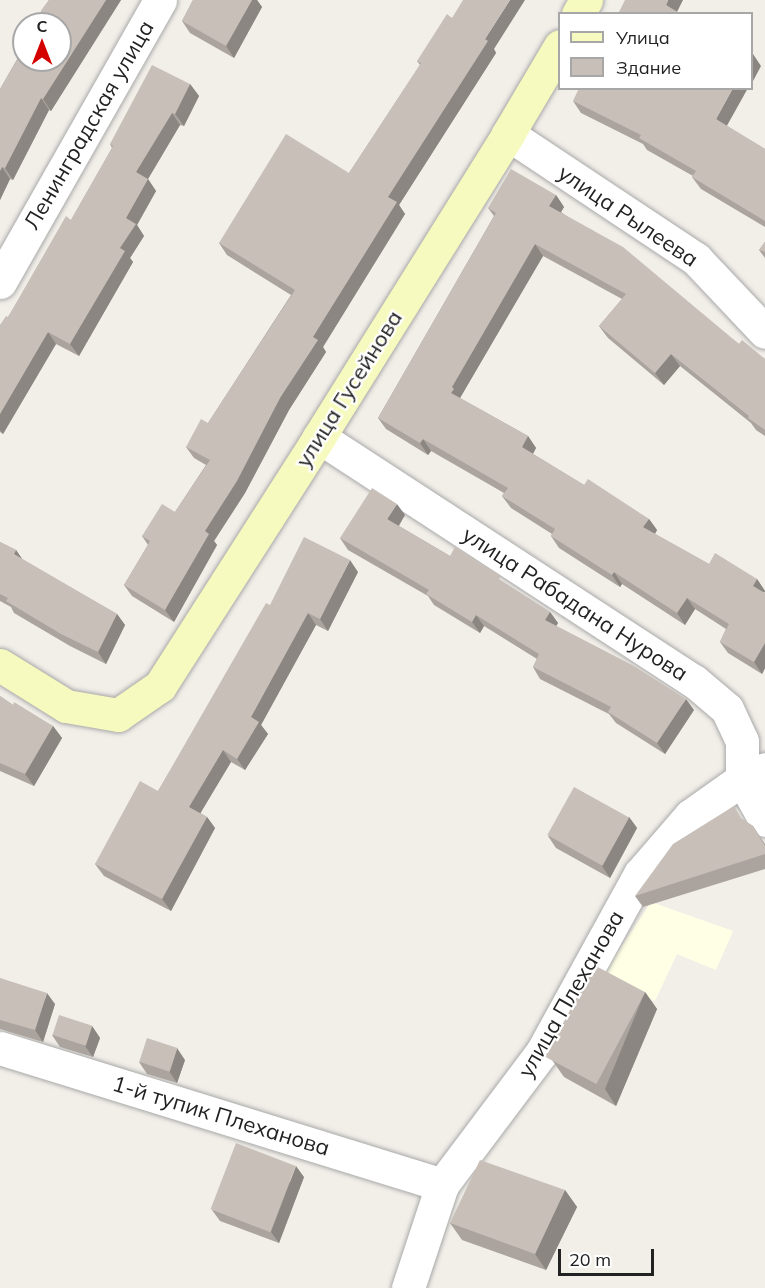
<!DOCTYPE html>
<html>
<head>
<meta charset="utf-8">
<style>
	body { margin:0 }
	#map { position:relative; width:765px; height:1288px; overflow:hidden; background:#f2efe9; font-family:Mulish,sans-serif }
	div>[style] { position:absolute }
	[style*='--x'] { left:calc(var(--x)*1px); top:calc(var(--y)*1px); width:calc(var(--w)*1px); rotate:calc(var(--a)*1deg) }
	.education>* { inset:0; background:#ffffe5 }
	.roads { filter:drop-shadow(0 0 2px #a9a9a9) drop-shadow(0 0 2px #a9a9a9) }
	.street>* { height:33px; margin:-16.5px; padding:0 16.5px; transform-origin:16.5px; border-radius:16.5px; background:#fff }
	.secondary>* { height:33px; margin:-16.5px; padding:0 16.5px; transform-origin:16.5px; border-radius:16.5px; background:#f7fabf }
	.wall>* { inset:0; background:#aba49e }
	.shaded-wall>* { inset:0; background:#8b8681 }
	.building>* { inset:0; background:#c7bfb8; transform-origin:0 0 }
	span { translate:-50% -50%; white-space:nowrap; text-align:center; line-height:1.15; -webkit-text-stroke:4.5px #fff; paint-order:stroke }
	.street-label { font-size:22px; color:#222 }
	.legend { position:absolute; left:558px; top:12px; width:195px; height:78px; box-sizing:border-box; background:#fff; border:2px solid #a7a7a7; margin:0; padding:8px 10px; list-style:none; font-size:18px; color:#222 }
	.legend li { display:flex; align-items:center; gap:12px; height:30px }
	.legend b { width:30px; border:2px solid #a7a7a7 }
	.north { position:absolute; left:12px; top:12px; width:60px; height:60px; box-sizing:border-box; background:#fff; border:2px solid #a7a7a7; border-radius:50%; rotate:0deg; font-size:16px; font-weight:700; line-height:24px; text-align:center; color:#222 }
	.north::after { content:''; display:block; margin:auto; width:21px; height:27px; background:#d40000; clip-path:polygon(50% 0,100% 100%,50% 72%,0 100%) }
	.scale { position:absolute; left:558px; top:1249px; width:96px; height:27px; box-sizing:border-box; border:3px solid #222; border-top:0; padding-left:8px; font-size:18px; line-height:21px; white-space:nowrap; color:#222; -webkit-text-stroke:4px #fff; paint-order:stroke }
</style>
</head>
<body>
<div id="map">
	<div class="education">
		<i style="clip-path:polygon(651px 902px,733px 931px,716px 970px,677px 954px,655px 1001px,604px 973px)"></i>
	</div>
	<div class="roads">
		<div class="street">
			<i style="--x:508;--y:134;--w:226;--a:33.6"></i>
			<i style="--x:696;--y:259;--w:100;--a:46.6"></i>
			<i style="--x:0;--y:282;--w:324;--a:-60.4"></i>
			<i style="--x:319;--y:437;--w:447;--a:33.1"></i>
			<i style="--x:694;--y:681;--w:43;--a:40.3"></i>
			<i style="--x:727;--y:709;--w:35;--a:65"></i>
			<i style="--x:742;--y:741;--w:38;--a:90"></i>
			<i style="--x:742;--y:779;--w:47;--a:60.7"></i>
			<i style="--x:0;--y:1048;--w:463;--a:17.2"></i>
			<i style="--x:408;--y:1288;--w:108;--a:-71.7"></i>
			<i style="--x:442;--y:1185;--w:166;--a:-53.1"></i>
			<i style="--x:542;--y:1052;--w:203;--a:-61.2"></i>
			<i style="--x:640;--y:874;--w:77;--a:-49.2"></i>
			<i style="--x:690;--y:816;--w:64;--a:-35.4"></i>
			<i style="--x:742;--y:779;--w:25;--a:-23"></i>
		</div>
		<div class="secondary">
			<i style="--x:578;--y:14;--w:16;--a:-60"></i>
			<i style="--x:0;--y:665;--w:78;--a:31.8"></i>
			<i style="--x:66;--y:706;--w:53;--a:9.8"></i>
			<i style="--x:118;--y:715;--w:51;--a:-34.6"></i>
			<i style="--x:160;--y:686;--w:295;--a:-57.4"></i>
			<i style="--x:319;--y:437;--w:357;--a:-58"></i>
			<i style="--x:508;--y:134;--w:102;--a:-59.4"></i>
		</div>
	</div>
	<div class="wall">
		<i style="clip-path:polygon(49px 0,121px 0,51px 111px,49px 110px,13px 180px,10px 179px,0 200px,0 89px,43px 14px,41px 11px)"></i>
		<i style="clip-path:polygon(193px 0,257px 0,262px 7px,234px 58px,190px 33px,182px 21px)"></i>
		<i style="clip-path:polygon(494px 49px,496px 53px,399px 205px,405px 214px,323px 347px,326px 352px,289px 410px,245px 493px,214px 541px,217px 545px,174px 622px,132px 596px,124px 585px,148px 545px,142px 536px,175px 512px,206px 465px,194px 458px,186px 447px,208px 423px,291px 295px,227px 255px,219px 243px,349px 173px,420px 65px,417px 61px)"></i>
		<i style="clip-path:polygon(190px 84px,199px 96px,184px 126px,180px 125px,148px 179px,156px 191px,137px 225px,144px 236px,130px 258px,133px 262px,79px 356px,56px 344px,3px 434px,0 432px,0 325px,8px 317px,71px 220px,112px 148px,110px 144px)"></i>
		<i style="clip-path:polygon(573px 101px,727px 126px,765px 149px,765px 227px,701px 189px,692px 177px,693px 176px,647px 150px,643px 144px,581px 113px)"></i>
		<i style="clip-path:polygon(556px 195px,564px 207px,561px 212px,739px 344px,765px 359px,765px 436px,756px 430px,751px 423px,680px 366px,664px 385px,608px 338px,599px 326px,622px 299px,543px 256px,460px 398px,528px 436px,536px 448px,533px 454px,584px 485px,649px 519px,657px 530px,655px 534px,709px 564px,757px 579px,765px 591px,764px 593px,765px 593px,765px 668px,762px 674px,728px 653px,720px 642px,726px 629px,695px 609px,685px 625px,622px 584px,620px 587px,559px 548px,551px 536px,552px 534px,511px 508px,502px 496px,504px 493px,431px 451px,428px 455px,386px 429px,378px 418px,494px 216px,488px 208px)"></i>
		<i style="clip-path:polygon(765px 242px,765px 258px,759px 250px)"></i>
		<i style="clip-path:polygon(405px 515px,399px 526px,450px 556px,506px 584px,550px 612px,558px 623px,556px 626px,694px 710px,665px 754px,616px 723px,609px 714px,540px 679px,533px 667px,537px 659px,484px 626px,480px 633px,434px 605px,428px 596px,348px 550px,340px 538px)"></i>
		<i style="clip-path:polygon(0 542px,16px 550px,23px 560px,117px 614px,125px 625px,106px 664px,70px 646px,14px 613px,11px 607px,0 601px)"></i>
		<i style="clip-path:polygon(358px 572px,328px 631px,316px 625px,261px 725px,268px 734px,245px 770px,231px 762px,200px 813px,207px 817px,215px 828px,171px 911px,104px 876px,95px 864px,158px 791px,270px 605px)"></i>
		<i style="clip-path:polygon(0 696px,13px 705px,53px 726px,62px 738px,34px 786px,0 771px)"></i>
		<i style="clip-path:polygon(629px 817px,637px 828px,610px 878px,556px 848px,548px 836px)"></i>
		<i style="clip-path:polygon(743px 820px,753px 826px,765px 844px,765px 869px,643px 907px,635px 896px)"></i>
		<i style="clip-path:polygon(0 978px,55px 1004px,43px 1042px,0 1029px)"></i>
		<i style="clip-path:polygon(645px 992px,657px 1009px,616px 1106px,564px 1077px,552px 1060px)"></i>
		<i style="clip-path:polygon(92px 1026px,100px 1038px,93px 1057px,60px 1047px,52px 1035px)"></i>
		<i style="clip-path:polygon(185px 1060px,177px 1083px,147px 1074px,139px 1062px)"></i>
		<i style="clip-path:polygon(304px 1177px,279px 1243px,220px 1221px,212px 1210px)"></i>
		<i style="clip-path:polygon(565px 1190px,577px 1207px,546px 1270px,462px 1240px,450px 1223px)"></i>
	</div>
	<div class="shaded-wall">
		<i style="clip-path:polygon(106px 0,121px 0,51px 111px,43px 99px)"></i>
		<i style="clip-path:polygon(252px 0,257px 0,262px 7px,234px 58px,226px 46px)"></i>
		<i style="clip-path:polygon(510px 0,525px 0,494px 49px,496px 53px,399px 205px,405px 214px,323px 347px,326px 352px,289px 410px,245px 493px,214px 541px,217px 545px,174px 622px,165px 610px,205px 531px,280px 398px,388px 197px,485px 39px)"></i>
		<i style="clip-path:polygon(668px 0,683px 0,676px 14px,666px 5px)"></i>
		<i style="clip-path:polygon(753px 54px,761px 66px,752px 83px,752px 57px)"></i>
		<i style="clip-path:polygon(190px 84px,199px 96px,184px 126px,175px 114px)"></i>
		<i style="clip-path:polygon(733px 88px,748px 88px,724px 131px,716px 119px)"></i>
		<i style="clip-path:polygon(41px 98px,49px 110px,13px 180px,5px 168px)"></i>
		<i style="clip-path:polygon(172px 113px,180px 125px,145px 184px,136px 172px)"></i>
		<i style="clip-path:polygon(2px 167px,10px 179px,0 200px,0 171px)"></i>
		<i style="clip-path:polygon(148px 179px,156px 191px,137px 225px,144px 236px,130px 258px,133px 262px,79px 356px,70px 344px,120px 248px,126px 218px)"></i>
		<i style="clip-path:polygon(556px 195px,564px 207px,558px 217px,549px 206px)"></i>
		<i style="clip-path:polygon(535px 244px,543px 256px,460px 398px,451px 393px,452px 387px)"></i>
		<i style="clip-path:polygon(48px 332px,56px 344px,3px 434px,0 430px,0 414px)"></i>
		<i style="clip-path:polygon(671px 354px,680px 366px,664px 385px,655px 373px)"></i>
		<i style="clip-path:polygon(528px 436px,536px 448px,530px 459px,522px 447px)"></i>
		<i style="clip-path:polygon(423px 439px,431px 451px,428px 455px,420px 443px)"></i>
		<i style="clip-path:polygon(397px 504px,405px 515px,395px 531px,387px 519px)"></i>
		<i style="clip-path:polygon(649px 519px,657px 530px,652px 539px,643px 527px)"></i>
		<i style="clip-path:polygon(16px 550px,24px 562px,14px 554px)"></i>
		<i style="clip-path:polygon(350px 560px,358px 572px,328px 631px,320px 619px)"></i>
		<i style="clip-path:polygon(614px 572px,622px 584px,620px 587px,612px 575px)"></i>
		<i style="clip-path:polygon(757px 579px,765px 591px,761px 598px,753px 586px)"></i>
		<i style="clip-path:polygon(687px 598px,695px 609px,685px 625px,677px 613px)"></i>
		<i style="clip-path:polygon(550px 612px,558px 623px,553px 631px,545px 620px)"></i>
		<i style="clip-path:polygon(308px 613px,316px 625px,261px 725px,268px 734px,245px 770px,237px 759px,251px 717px)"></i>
		<i style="clip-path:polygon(117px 614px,125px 625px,106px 664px,98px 652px)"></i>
		<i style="clip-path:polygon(476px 615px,484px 626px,480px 633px,472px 622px)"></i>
		<i style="clip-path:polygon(765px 643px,765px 668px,762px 674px,754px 662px)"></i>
		<i style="clip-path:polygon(686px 699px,694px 710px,665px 754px,657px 743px)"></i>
		<i style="clip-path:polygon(53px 726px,62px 738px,34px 786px,25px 774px)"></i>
		<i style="clip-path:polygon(223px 750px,231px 762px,197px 819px,189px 807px)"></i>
		<i style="clip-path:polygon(207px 817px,215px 828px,171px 911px,162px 899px)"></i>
		<i style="clip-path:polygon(629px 817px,637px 828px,610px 878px,602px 866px)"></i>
		<i style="clip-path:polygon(645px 992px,657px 1009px,616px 1106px,605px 1089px)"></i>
		<i style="clip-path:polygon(47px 993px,55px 1004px,43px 1042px,35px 1030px)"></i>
		<i style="clip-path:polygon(92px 1026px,100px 1038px,93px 1057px,85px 1046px)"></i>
		<i style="clip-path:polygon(177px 1048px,185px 1060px,177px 1083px,169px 1071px)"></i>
		<i style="clip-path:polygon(296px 1166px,304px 1177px,279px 1243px,271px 1232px)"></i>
		<i style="clip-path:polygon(565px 1190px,577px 1207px,546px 1270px,535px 1254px)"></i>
	</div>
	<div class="building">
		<i style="clip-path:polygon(49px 0,106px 0,43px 99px,41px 98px,5px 168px,2px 167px,0 171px,0 89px,24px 48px,24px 60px,60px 60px,60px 24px,38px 24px,44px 13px,41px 11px)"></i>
		<i style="clip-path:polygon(193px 0,252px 0,226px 46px,182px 21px)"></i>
		<i style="clip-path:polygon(463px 0,510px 0,485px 39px,488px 41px,388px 197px,397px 202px,313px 337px,318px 340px,280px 398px,237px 481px,205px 531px,209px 534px,165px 610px,124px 585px,150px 541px,142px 536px,162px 504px,175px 512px,210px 460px,186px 447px,201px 419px,208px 423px,295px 290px,219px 243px,286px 134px,349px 173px,421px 63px,417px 61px,447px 14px,452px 18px)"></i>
		<i style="clip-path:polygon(625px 0,668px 0,666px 5px,681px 14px,618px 14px)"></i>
		<i style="clip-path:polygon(152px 65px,190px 84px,175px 114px,172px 113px,136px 172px,148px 179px,126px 218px,136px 224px,120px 248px,125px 251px,70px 344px,48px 332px,0 414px,0 325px,6px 316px,8px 317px,66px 216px,71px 220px,113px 146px,110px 144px)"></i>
		<i style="clip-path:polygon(579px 88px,733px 88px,716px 119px,765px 149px,765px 221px,692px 177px,696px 171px,639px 138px,641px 135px,573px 101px)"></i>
		<i style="clip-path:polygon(511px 169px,556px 195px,549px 206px,623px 247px,739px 344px,742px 340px,765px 359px,765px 430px,748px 418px,749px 416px,671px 354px,655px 373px,599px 326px,626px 294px,535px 244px,452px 387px,454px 389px,451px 393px,528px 436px,522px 447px,584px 485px,588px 479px,649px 519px,643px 527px,709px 564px,715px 553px,757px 579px,753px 586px,765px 593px,765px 643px,754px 662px,720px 642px,729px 624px,687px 598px,677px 613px,614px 572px,612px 575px,551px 536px,555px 529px,502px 496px,508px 488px,423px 439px,420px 443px,378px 418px,496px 213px,488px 208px)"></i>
		<i style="clip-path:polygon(765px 242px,765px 252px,759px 250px)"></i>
		<i style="clip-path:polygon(372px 488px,397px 504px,387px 519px,450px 556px,455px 547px,501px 576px,499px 579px,550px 612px,545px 620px,634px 666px,686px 699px,657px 743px,608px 712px,611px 707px,533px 667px,539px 654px,476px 615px,472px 622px,426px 594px,429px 590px,340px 538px)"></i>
		<i style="clip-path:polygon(304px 537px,350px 560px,320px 619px,308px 613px,251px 717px,259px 722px,237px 759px,223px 750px,189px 807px,207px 817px,162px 899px,95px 864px,140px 781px,158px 791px,266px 603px,270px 605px)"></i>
		<i style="clip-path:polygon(0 542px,16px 550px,14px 554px,117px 614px,98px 652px,61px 634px,6px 601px,8px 598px,0 594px)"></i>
		<i style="clip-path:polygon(0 696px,13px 705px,14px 702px,53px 726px,25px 774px,0 763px)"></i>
		<i style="left:574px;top:787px;width:63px;height:55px;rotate:29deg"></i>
		<i style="clip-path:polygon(734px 806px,741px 818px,753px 826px,765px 846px,765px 854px,635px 896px,673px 844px)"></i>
		<i style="left:594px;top:965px;width:58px;height:104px;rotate:28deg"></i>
		<i style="clip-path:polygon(0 978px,47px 993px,35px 1030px,0 1020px)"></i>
		<i style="left:59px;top:1015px;width:35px;height:21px;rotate:18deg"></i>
		<i style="left:147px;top:1038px;width:32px;height:25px;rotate:18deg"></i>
		<i style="left:236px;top:1143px;width:64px;height:71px;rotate:21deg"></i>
		<i style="clip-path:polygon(480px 1160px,565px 1190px,535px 1254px,450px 1223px)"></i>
	</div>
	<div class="street-label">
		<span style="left:89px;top:125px;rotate:-60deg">Ленинградская улица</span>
		<span style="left:628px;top:216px;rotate:34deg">улица Рылеева</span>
		<span style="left:349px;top:389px;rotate:-58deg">улица Гусейнова</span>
		<span style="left:575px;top:604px;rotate:33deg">улица Рабадана Нурова</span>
		<span style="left:571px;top:994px;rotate:-60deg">улица Плеханова</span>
		<span style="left:221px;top:1116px;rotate:17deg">1-й тупик Плеханова</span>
	</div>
	<ul class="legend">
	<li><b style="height:8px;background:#f7fabf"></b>Улица</li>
	<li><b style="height:16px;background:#c7bfb8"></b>Здание</li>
	</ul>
	<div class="north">С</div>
	<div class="scale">20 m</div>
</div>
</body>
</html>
